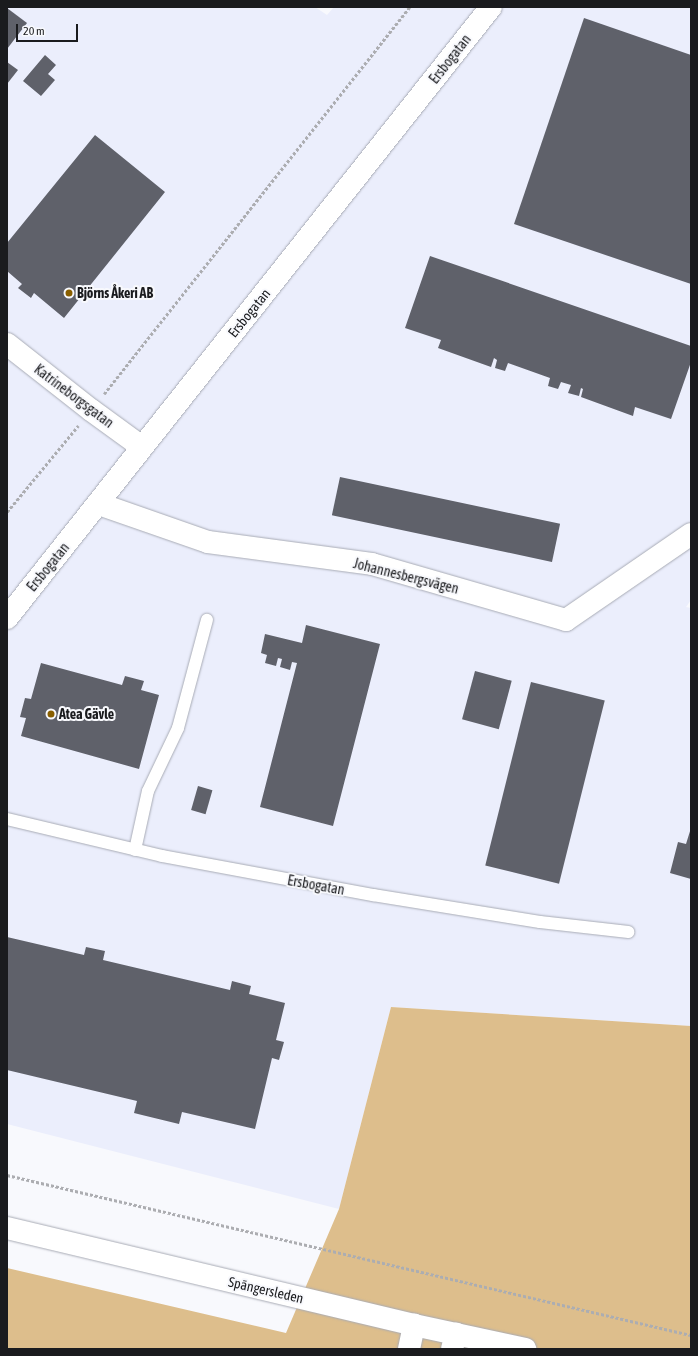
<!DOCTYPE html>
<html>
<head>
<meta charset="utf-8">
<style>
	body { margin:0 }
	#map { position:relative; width:698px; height:1356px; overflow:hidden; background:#f8f9fd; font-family:"Asap Condensed",sans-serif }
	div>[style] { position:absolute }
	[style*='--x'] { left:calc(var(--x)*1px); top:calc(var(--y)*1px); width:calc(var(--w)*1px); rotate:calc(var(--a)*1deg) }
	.built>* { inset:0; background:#ebeefc }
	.forest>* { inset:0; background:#ddbe8c }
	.building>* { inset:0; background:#5f616a; transform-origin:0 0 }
	.path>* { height:2.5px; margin-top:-1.25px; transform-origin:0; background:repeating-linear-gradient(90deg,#acadb1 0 3px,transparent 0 5px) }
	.roads { filter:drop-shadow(0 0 1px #a8abb5) drop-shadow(0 0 1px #a8abb5) }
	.service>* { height:12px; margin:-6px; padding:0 6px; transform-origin:6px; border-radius:6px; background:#fff }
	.minor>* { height:22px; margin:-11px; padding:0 11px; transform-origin:11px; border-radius:11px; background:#fff }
	.secondary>* { height:22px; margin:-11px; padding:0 11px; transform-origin:11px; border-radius:11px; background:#fff }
	.primary>* { height:22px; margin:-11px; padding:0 11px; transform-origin:11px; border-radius:11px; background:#fff }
	.motorway>* { height:22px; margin:-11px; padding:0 11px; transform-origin:11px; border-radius:11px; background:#fff }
	.dots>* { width:11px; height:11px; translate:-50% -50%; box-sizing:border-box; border:2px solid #f8f9fd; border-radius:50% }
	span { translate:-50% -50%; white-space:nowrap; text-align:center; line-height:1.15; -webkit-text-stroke:4px #f8f9fd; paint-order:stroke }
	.street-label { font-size:14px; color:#1a1b1e }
	.poi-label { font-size:14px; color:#1a1b1e; font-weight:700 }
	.left { translate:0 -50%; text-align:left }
	.frame { position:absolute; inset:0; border:8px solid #1a1b1e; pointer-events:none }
	.scale { position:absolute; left:16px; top:24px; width:62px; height:18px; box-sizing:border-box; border:2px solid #1a1b1e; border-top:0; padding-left:5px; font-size:12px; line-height:14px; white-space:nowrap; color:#1a1b1e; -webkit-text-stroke:3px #f8f9fd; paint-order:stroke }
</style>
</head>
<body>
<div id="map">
	<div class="built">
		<i style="clip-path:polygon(7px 7px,315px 7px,327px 15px,334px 7px,691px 7px,691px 600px,686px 607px,691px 608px,691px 1026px,391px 1007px,339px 1209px,7px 1124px)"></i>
	</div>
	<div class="forest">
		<i style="clip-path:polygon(391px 1007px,691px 1026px,691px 1349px,7px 1349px,7px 1268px,286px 1333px,339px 1209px)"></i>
	</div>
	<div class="building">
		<i style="clip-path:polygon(7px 8px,27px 23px,7px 49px)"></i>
		<i style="clip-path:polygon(584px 18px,691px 55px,691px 284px,514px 224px)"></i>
		<i style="clip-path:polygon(45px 55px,56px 65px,48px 74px,55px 80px,41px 96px,23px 81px)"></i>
		<i style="clip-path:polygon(7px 62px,18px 70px,7px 84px)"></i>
		<i style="clip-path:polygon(95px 135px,165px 192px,64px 318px,34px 293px,31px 298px,18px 288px,22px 284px,7px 271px,7px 243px)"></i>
		<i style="clip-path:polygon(430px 256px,691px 346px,691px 362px,671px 419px,635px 407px,633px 416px,581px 397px,583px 389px,581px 388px,579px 396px,568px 393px,571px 385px,561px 382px,558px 389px,548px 386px,550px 378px,508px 363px,505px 371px,495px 368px,497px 360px,494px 358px,491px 367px,438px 348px,441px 340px,405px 328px)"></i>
		<i style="left:340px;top:477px;width:225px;height:39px;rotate:12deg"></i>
		<i style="clip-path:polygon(306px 625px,380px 644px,333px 826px,260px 807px,297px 663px,292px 662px,290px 670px,280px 667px,282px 659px,278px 658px,276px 666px,265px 663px,267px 655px,261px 653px,265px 634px,302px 643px)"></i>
		<i style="clip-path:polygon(41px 663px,122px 685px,125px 676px,144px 681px,141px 690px,159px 695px,139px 769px,21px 736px,26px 718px,20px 717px,25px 698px,31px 699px)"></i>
		<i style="left:475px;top:671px;width:38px;height:50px;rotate:15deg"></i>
		<i style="left:531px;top:682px;width:76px;height:189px;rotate:14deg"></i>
		<i style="left:198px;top:786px;width:15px;height:25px;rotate:16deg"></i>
		<i style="clip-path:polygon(691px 828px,691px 879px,670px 873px,678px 842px,686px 844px)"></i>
		<i style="clip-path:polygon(7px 937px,84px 955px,86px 947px,105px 951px,103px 960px,230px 990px,232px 981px,251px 986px,249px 994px,285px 1003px,276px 1040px,284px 1042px,279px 1060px,272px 1058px,255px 1129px,182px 1112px,179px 1124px,142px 1115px,134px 1113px,137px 1101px,7px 1070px)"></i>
	</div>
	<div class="path">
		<i style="--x:104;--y:394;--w:493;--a:-51.7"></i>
		<i style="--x:7;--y:512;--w:112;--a:-50.5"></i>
		<i style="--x:7;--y:1175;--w:702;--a:13.17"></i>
	</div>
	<div class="roads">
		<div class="service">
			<i style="--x:7;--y:819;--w:159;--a:13.4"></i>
			<i style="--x:162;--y:856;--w:215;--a:10.5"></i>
			<i style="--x:373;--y:895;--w:169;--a:9.2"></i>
			<i style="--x:540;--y:922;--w:89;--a:6.5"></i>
			<i style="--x:135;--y:850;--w:60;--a:-77.6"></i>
			<i style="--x:148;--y:791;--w:70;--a:-64.5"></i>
			<i style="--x:178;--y:728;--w:112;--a:-75"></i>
		</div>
		<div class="minor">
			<i style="--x:7;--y:344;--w:107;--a:38.2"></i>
			<i style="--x:91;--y:410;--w:63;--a:36"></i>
			<i style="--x:99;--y:504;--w:115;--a:19.2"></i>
			<i style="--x:208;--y:542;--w:165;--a:7.6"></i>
			<i style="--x:372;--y:564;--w:202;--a:16.1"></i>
			<i style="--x:566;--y:620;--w:152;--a:-34.5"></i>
			<i style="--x:7;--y:618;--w:779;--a:-51.62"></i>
		</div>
		<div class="secondary">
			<i style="--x:7;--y:1228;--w:418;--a:13.4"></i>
		</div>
		<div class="primary">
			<i style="--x:414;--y:1325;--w:114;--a:12.2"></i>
		</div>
		<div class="motorway">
			<i style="--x:409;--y:1349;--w:25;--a:-78"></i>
			<i style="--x:452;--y:1349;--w:16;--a:-75"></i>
		</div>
	</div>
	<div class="dots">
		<i style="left:69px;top:293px;background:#895f00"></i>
		<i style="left:51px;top:714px;background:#895f00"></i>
	</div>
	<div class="street-label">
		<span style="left:450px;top:59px;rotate:-52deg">Ersbogatan</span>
		<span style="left:249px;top:313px;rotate:-51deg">Ersbogatan</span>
		<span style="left:74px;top:396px;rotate:37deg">Katrineborgsgatan</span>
		<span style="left:48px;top:567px;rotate:-51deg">Ersbogatan</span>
		<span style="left:406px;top:576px;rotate:14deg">Johannesbergsvägen</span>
		<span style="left:316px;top:885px;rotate:10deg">Ersbogatan</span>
		<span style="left:266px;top:1290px;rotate:13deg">Spängersleden</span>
	</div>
	<div class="poi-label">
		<span class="left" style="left:77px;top:293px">Björns Åkeri AB</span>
		<span class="left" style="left:59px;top:714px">Atea Gävle</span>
	</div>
	<div class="frame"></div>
	<div class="scale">20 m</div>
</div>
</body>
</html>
